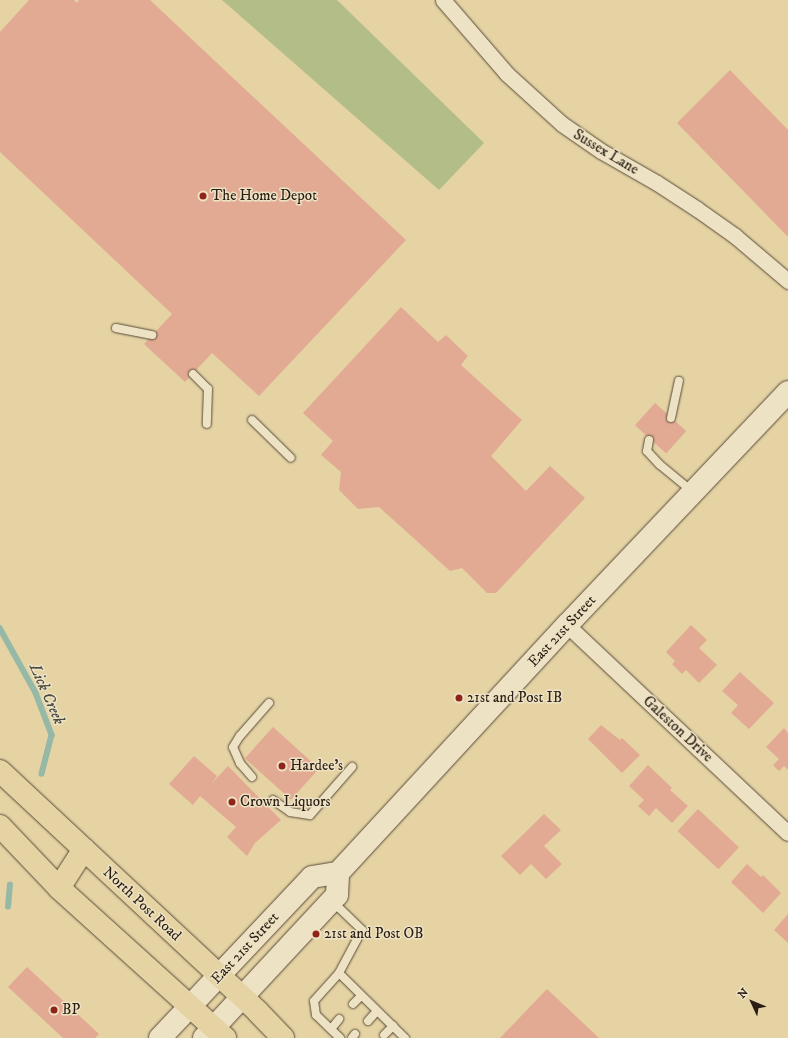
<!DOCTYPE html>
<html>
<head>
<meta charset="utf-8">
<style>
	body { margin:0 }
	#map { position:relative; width:788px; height:1038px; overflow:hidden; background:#e5d3a4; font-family:"IM FELL DW Pica",serif }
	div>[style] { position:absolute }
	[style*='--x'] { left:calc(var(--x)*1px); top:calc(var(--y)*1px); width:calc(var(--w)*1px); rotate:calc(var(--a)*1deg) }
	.green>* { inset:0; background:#b2bd88 }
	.stream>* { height:5.5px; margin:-2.75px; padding:0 2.75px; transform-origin:2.75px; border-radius:2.75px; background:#96b8a6 }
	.building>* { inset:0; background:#e3aa93; transform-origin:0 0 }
	.roads { filter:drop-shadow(0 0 1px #594b38) drop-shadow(0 0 1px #594b38) }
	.service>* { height:8px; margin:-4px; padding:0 4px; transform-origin:4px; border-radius:4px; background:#eee2c4 }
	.minor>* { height:15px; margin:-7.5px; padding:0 7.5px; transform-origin:7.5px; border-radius:7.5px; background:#eee2c4 }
	.secondary>* { height:22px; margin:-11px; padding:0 11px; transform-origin:11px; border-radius:11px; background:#eee2c4 }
	.primary>* { height:22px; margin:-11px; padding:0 11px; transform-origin:11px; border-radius:11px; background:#e5d3a4 }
	.dots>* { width:11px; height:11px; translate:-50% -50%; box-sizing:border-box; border:2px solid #eee2c4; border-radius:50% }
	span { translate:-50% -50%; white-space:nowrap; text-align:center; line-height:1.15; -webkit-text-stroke:3px #eee2c4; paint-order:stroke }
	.street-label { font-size:15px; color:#2a1e14 }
	.poi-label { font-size:15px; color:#2a1e14 }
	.left { translate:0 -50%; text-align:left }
	.water-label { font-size:16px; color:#4a4c40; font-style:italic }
	.north { position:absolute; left:732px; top:982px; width:40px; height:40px; -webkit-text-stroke:3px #eee2c4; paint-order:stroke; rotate:314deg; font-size:11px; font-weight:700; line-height:16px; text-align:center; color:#2a1e14 }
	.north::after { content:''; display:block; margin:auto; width:14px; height:18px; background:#2a1e14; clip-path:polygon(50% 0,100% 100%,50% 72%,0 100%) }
</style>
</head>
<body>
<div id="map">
	<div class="green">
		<i style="clip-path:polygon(222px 0,337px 0,484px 143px,439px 190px)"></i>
	</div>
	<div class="stream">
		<i style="--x:0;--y:628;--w:74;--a:61"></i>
		<i style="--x:36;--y:693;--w:45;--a:69.1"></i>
		<i style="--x:52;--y:735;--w:40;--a:104.4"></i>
		<i style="--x:8;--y:907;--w:22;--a:-85"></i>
	</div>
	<div class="building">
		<i style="clip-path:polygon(29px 0,74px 0,77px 3px,79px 0,150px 0,406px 240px,259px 396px,212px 353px,185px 382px,144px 344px,172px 314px,0 152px,0 32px)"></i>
		<i style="clip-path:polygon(730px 70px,788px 130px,788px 237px,677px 123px)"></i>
		<i style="clip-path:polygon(401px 307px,438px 342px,446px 335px,468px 356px,461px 365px,522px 420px,491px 456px,526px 491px,550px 466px,585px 498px,496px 593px,487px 593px,462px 568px,450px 571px,379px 507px,358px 509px,339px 490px,341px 472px,321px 455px,333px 441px,303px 413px)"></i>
		<i style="left:655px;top:403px;width:42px;height:30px;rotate:42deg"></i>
		<i style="clip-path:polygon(691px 625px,707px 640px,699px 648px,717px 665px,699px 683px,686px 670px,682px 674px,672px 664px,675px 661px,666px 652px)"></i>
		<i style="clip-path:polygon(740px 672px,774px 703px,749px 729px,731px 713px,738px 705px,722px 691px)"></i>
		<i style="clip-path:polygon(601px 725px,620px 740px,622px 738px,640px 755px,622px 773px,588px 739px)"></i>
		<i style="left:273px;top:727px;width:62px;height:42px;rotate:42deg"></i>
		<i style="clip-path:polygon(784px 728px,788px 733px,788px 770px,784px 766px,779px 771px,773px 765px,779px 759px,766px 747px)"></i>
		<i style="clip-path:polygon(194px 756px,217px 776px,212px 783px,228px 766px,281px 820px,255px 843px,247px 856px,227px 837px,236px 827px,200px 796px,193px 805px,169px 784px)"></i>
		<i style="clip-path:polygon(648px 765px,672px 788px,670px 790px,688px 806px,672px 823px,656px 808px,649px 816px,638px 806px,644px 800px,629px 786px)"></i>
		<i style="left:698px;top:809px;width:56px;height:30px;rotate:43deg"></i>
		<i style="clip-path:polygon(544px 814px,561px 830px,544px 846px,562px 864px,546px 879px,531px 864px,520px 875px,501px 856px)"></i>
		<i style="clip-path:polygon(747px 864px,761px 877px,763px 875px,781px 893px,763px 913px,731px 882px)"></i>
		<i style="clip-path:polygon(788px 914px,788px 943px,774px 930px)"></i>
		<i style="clip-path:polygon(27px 967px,99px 1034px,95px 1038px,63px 1038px,8px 987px)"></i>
		<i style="clip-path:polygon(547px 989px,599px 1038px,500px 1038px)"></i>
	</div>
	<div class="roads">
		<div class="service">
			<i style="--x:116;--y:328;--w:37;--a:11"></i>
			<i style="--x:193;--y:374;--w:21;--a:45"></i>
			<i style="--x:208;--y:389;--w:35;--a:92"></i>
			<i style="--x:671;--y:418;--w:38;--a:-78"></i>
			<i style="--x:252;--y:420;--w:54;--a:44.3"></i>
			<i style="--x:649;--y:440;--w:11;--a:100"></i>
			<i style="--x:647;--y:451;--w:18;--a:47"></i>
			<i style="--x:659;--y:464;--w:44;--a:39.5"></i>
			<i style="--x:252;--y:777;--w:18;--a:-131"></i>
			<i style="--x:240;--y:763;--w:17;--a:-114"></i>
			<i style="--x:233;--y:747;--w:13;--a:-58"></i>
			<i style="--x:240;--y:736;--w:44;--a:-48.7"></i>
			<i style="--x:273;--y:800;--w:21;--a:35"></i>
			<i style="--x:290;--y:812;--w:20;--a:9"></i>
			<i style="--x:310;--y:815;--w:64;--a:-48.8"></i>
			<i style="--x:332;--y:901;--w:42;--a:44"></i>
			<i style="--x:362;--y:930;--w:49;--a:118.1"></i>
			<i style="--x:353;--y:1004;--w:11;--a:-45"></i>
			<i style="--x:368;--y:1021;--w:13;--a:-48"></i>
			<i style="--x:331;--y:1029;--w:13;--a:-51"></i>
			<i style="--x:384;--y:1035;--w:13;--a:-45"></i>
			<i style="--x:340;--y:1038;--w:33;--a:-136"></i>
			<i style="--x:316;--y:1015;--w:14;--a:-98"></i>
			<i style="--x:314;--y:1001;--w:38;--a:-48"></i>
			<i style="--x:339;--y:973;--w:93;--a:44.6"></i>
			<i style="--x:352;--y:1038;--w:5;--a:-53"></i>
		</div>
		<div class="minor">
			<i style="--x:443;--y:0;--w:98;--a:49.1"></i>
			<i style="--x:507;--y:74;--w:74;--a:42.3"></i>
			<i style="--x:562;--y:124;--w:47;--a:34.7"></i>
			<i style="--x:601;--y:151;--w:64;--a:29.7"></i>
			<i style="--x:657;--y:183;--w:48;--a:33"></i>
			<i style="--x:697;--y:209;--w:47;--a:35.4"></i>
			<i style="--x:735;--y:236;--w:70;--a:40.3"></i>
			<i style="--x:567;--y:625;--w:303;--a:43.3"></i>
		</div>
		<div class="secondary">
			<i style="--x:160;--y:1038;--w:221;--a:-46.6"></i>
			<i style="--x:312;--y:877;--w:26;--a:-9"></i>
			<i style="--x:338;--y:873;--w:338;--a:-47.3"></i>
			<i style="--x:567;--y:625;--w:321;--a:-46.5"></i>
			<i style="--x:204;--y:1038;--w:195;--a:-47.1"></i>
			<i style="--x:337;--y:895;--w:22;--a:-87"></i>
		</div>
		<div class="primary">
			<i style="--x:0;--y:771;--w:353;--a:43"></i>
			<i style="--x:258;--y:1012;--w:36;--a:46"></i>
			<i style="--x:0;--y:826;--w:86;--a:46.4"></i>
			<i style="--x:59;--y:888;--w:224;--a:42.1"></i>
			<i style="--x:59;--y:888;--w:46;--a:-57.3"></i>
		</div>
	</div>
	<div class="dots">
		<i style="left:203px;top:196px;background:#8f2418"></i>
		<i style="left:459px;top:698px;background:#8f2418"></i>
		<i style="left:282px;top:766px;background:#8f2418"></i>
		<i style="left:232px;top:802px;background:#8f2418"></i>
		<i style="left:316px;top:934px;background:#8f2418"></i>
		<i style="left:54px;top:1010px;background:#8f2418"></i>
	</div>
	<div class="street-label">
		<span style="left:606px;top:152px;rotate:31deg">Sussex Lane</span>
		<span style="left:562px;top:631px;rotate:-47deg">East 21st Street</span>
		<span style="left:678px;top:729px;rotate:43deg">Galeston Drive</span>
		<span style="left:142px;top:904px;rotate:43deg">North Post Road</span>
		<span style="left:245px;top:948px;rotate:-47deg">East 21st Street</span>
	</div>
	<div class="poi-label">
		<span class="left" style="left:211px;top:196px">The Home Depot</span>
		<span class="left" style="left:467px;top:698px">21st and Post IB</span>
		<span class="left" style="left:290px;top:766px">Hardee's</span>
		<span class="left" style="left:240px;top:802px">Crown Liquors</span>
		<span class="left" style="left:324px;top:934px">21st and Post OB</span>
		<span class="left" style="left:62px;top:1010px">BP</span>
	</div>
	<div class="water-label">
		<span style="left:47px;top:694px;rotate:66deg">Lick Creek</span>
	</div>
	<div class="north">N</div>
</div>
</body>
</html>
